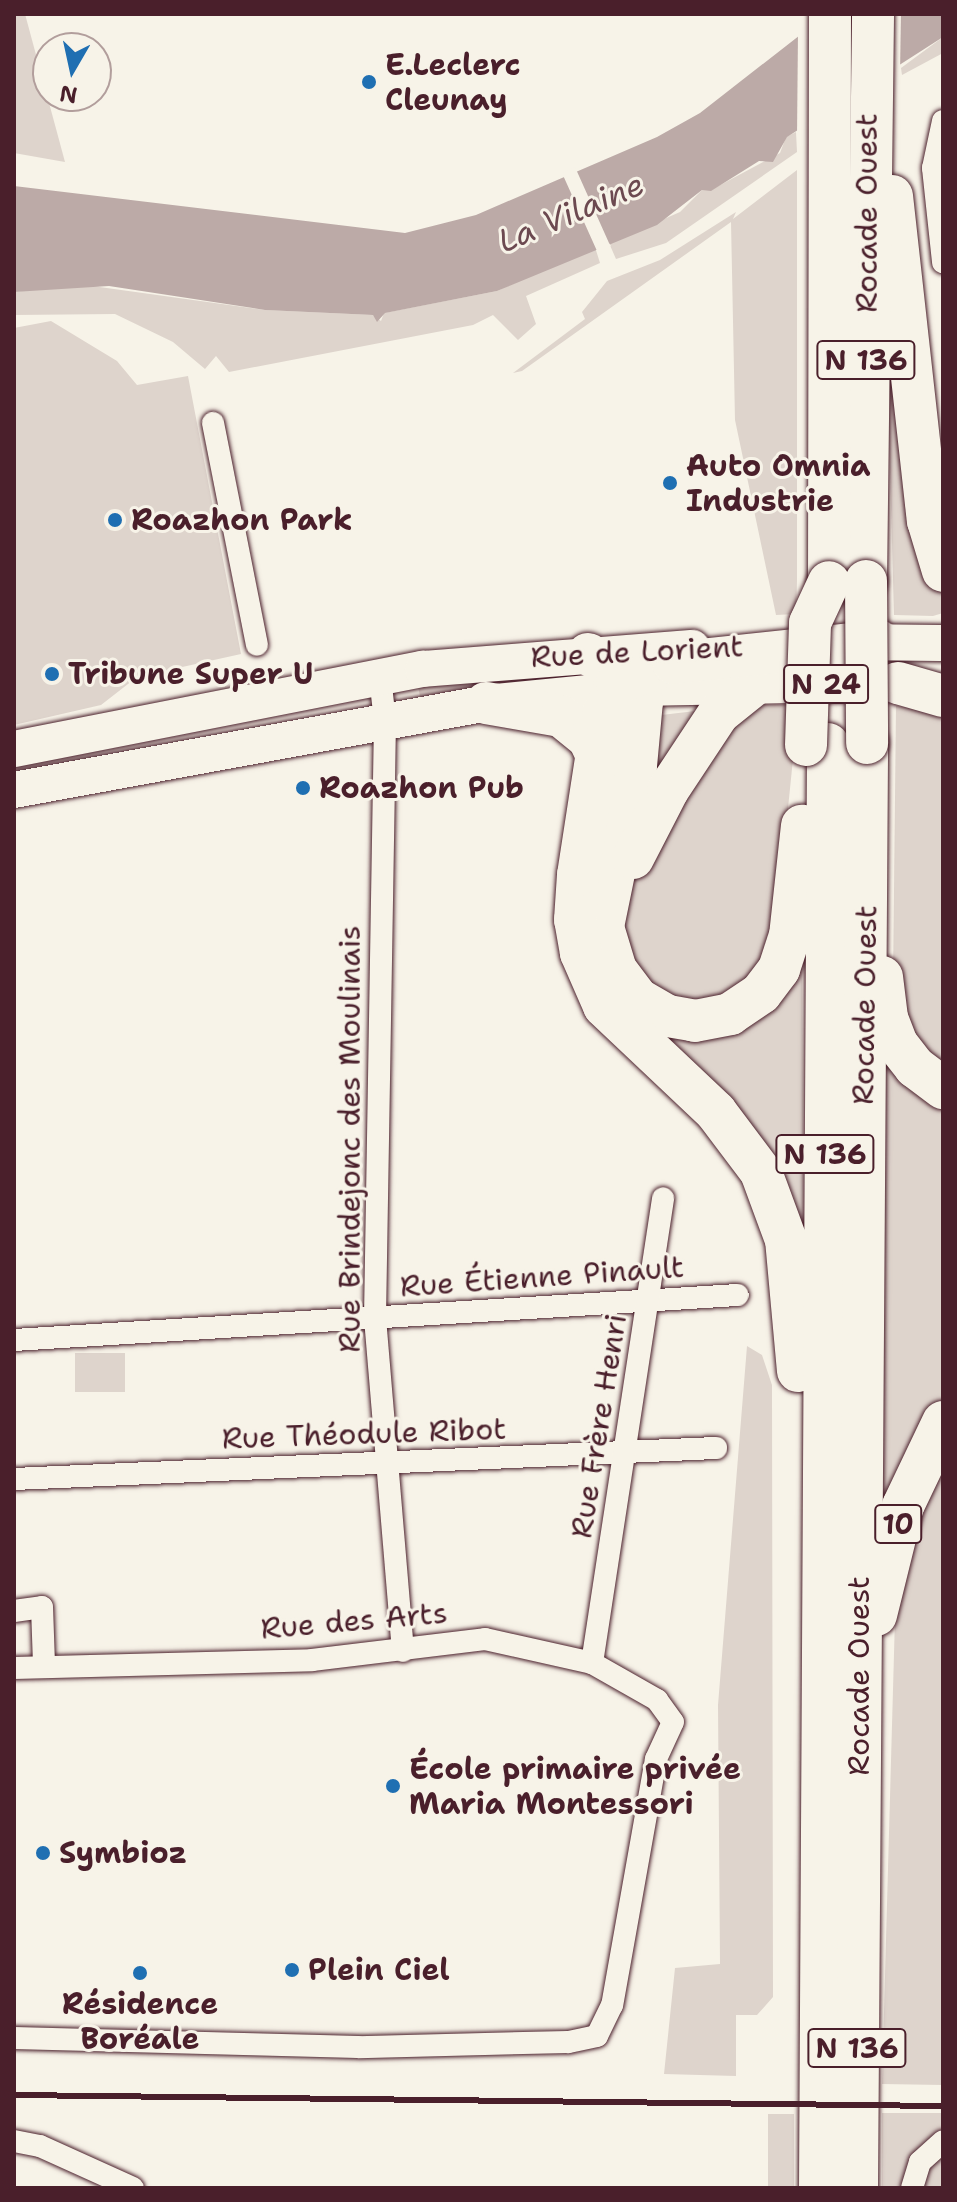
<!DOCTYPE html>
<html>
<head>
<meta charset="utf-8">
<style>
	body { margin:0 }
	#map { position:relative; width:957px; height:2202px; overflow:hidden; background:#f7f3e8; font-family:"Shantell Sans",sans-serif }
	div>[style] { position:absolute }
	[style*='--x'] { left:calc(var(--x)*1px); top:calc(var(--y)*1px); width:calc(var(--w)*1px); rotate:calc(var(--a)*1deg) }
	.green>* { inset:0; background:#ded4cc; transform-origin:0 0 }
	.water>* { inset:0; background:#bcaaa7 }
	.pier>* { inset:0; background:#f7f3e8 }
	.roads { filter:drop-shadow(0 0 2px #4a1f2b) drop-shadow(0 0 2px #4a1f2b) }
	.street>* { height:22px; margin:-11px; padding:0 11px; transform-origin:11px; border-radius:11px; background:#f7f3e8 }
	.primary>* { height:36px; margin:-18px; padding:0 18px; transform-origin:18px; border-radius:18px; background:#f7f3e8 }
	.highway>* { height:42px; margin:-21px; padding:0 21px; transform-origin:21px; border-radius:21px; background:#f7f3e8 }
	.rail>* { height:6px; margin:-3px; padding:0 3px; transform-origin:3px; border-radius:3px; background:#4a1f2b }
	.bridges { filter:drop-shadow(0 0 2px #4a1f2b) drop-shadow(0 0 2px #4a1f2b) }
	.highway-bridge>* { height:42px; margin:-21px; padding:0 21px; transform-origin:21px; border-radius:21px; background:#f7f3e8 }
	.dots>* { width:22px; height:22px; translate:-50% -50%; box-sizing:border-box; border:4px solid #f7f3e8; border-radius:50% }
	span { translate:-50% -50%; white-space:nowrap; text-align:center; line-height:1.15; -webkit-text-stroke:6px #f7f3e8; paint-order:stroke }
	.shield-label span { padding:2px 6px; background:#f7f3e8; border:2px solid; border-radius:6px; -webkit-text-stroke-width:0 }
	.shield-label { font-size:28px; color:#4a1f2b; font-weight:700 }
	.poi-label { font-size:30px; color:#4a1f2b; font-weight:700 }
	.left { translate:0 -50%; text-align:left }
	.street-label { font-size:30px; color:#4a1f2b }
	.water-label { font-size:32px; color:#6c4950; font-style:italic }
	.frame { position:absolute; inset:0; border:16px solid #4a1f2b; pointer-events:none }
	.north { position:absolute; left:32px; top:32px; width:80px; height:80px; box-sizing:border-box; background:#f7f3e8; border:2px solid #b29e9c; border-radius:50%; rotate:189deg; font-size:22px; font-weight:700; line-height:32px; text-align:center; color:#4a1f2b }
	.north::after { content:''; display:block; margin:auto; width:28px; height:36px; background:#1f6fb2; clip-path:polygon(50% 0,100% 100%,50% 72%,0 100%) }
</style>
</head>
<body>
<div id="map">
	<div class="green">
		<i style="clip-path:polygon(14px 14px,25px 14px,65px 162px,14px 153px)"></i>
		<i style="clip-path:polygon(943px 37px,943px 53px,902px 75px,901px 68px)"></i>
		<i style="clip-path:polygon(796px 132px,797px 152px,666px 243px,616px 259px,609px 243px,680px 212px,702px 190px,711px 190px,780px 153px,786px 137px)"></i>
		<i style="clip-path:polygon(797px 170px,797px 581px,796px 614px,776px 615px,735px 420px,731px 222px,522px 371px,513px 373px,585px 319px,582px 312px,607px 281px,660px 260px,736px 212px,733px 219px)"></i>
		<i style="clip-path:polygon(595px 247px,600px 263px,526px 296px,536px 324px,518px 340px,493px 315px,473px 325px,229px 372px,216px 356px,205px 369px,173px 342px,115px 314px,14px 315px,14px 292px,78px 284px,265px 310px,373px 315px,381px 321px,384px 313px,497px 291px)"></i>
		<i style="clip-path:polygon(893px 315px,943px 585px,943px 613px,933px 616px,894px 615px,888px 397px)"></i>
		<i style="clip-path:polygon(51px 321px,117px 361px,137px 385px,188px 376px,241px 654px,137px 677px,101px 705px,14px 725px,14px 328px)"></i>
		<i style="clip-path:polygon(586px 667px,606px 675px,421px 702px,418px 686px)"></i>
		<i style="clip-path:polygon(764px 705px,791px 705px,793px 759px,774px 946px,733px 994px,683px 1004px,639px 976px,623px 926px,633px 881px,724px 724px)"></i>
		<i style="clip-path:polygon(896px 706px,943px 711px,943px 1074px,927px 1061px,893px 983px)"></i>
		<i style="clip-path:polygon(704px 710px,664px 776px,645px 770px,653px 716px)"></i>
		<i style="clip-path:polygon(599px 886px,650px 1024px,802px 966px,804px 1247px,622px 1013px)"></i>
		<i style="clip-path:polygon(884px 1039px,943px 1097px,943px 1407px,880px 1524px)"></i>
		<i style="clip-path:polygon(747px 1346px,762px 1355px,772px 1385px,773px 1997px,757px 2015px,736px 2015px,736px 2076px,664px 2074px,675px 1968px,720px 1964px,718px 1705px)"></i>
		<i style="left:125px;top:1353px;width:39px;height:50px;rotate:90deg"></i>
		<i style="clip-path:polygon(943px 1446px,943px 2085px,882px 2084px,895px 1618px,904px 1539px)"></i>
		<i style="left:882px;top:2113px;width:61px;height:75px"></i>
		<i style="left:794px;top:2114px;width:74px;height:26px;rotate:90deg"></i>
	</div>
	<div class="water">
		<i style="clip-path:polygon(827px 14px,943px 14px,943px 37px,787px 137px,773px 162px,759px 161px,711px 191px,702px 190px,657px 225px,497px 291px,385px 313px,377px 322px,373px 315px,265px 310px,109px 286px,14px 292px,14px 186px,405px 233px,476px 215px,657px 137px,700px 113px)"></i>
	</div>
	<div class="pier">
		<i style="clip-path:polygon(821px 14px,901px 14px,900px 73px,797px 136px,798px 32px)"></i>
		<i style="clip-path:polygon(575px 167px,609px 243px,611px 246px,597px 251px,562px 173px)"></i>
	</div>
	<div class="roads">
		<div class="street">
			<i style="--x:943;--y:121;--w:48;--a:102"></i>
			<i style="--x:933;--y:168;--w:95;--a:83.9"></i>
			<i style="--x:213;--y:423;--w:226;--a:78.8"></i>
			<i style="--x:380;--y:677;--w:44;--a:83.5"></i>
			<i style="--x:385;--y:721;--w:597;--a:90.96"></i>
			<i style="--x:375;--y:1318;--w:334;--a:85.2"></i>
			<i style="--x:14;--y:1340;--w:725;--a:-3.56"></i>
			<i style="--x:14;--y:1479;--w:703;--a:-2.53"></i>
			<i style="--x:14;--y:1611;--w:28;--a:-8"></i>
			<i style="--x:42;--y:1607;--w:57;--a:88"></i>
			<i style="--x:592;--y:1663;--w:470;--a:-81.3"></i>
			<i style="--x:14;--y:1668;--w:298;--a:-1.5"></i>
			<i style="--x:312;--y:1660;--w:174;--a:-6.9"></i>
			<i style="--x:485;--y:1639;--w:110;--a:12.6"></i>
			<i style="--x:592;--y:1663;--w:75;--a:29.6"></i>
			<i style="--x:657;--y:1700;--w:27;--a:54"></i>
			<i style="--x:673;--y:1722;--w:41;--a:114.7"></i>
			<i style="--x:656;--y:1759;--w:250;--a:100.1"></i>
			<i style="--x:612;--y:2005;--w:34;--a:116"></i>
			<i style="--x:597;--y:2036;--w:30;--a:168"></i>
			<i style="--x:568;--y:2042;--w:210;--a:178.6"></i>
			<i style="--x:358;--y:2047;--w:344;--a:-178.5"></i>
			<i style="--x:14;--y:2141;--w:26;--a:11"></i>
			<i style="--x:40;--y:2146;--w:102;--a:24.3"></i>
			<i style="--x:912;--y:2188;--w:27;--a:-73"></i>
			<i style="--x:920;--y:2162;--w:31;--a:-42"></i>
		</div>
		<div class="primary">
			<i style="--x:851;--y:642;--w:92;--a:0.6"></i>
			<i style="--x:14;--y:749;--w:417;--a:-11.1"></i>
			<i style="--x:423;--y:669;--w:270;--a:-4.5"></i>
			<i style="--x:14;--y:790;--w:480;--a:-10.4"></i>
			<i style="--x:486;--y:703;--w:154;--a:-5.6"></i>
			<i style="--x:639;--y:688;--w:257;--a:-1.1"></i>
		</div>
		<div class="highway">
			<i style="--x:892;--y:196;--w:327;--a:83.7"></i>
			<i style="--x:928;--y:521;--w:52;--a:73.3"></i>
			<i style="--x:866;--y:581;--w:567;--a:-89.29"></i>
			<i style="--x:829;--y:582;--w:568;--a:-89.9"></i>
			<i style="--x:588;--y:654;--w:46;--a:28.8"></i>
			<i style="--x:628;--y:676;--w:29;--a:61"></i>
			<i style="--x:642;--y:701;--w:65;--a:95.3"></i>
			<i style="--x:636;--y:766;--w:164;--a:101.6"></i>
			<i style="--x:603;--y:927;--w:45;--a:73.2"></i>
			<i style="--x:616;--y:970;--w:36;--a:53"></i>
			<i style="--x:638;--y:999;--w:34;--a:30"></i>
			<i style="--x:668;--y:1016;--w:27;--a:10"></i>
			<i style="--x:695;--y:1021;--w:36;--a:-11"></i>
			<i style="--x:730;--y:1014;--w:37;--a:-34"></i>
			<i style="--x:761;--y:993;--w:30;--a:-53"></i>
			<i style="--x:779;--y:969;--w:35;--a:-72"></i>
			<i style="--x:790;--y:936;--w:111;--a:-83.8"></i>
			<i style="--x:898;--y:683;--w:47;--a:16.1"></i>
			<i style="--x:486;--y:703;--w:76;--a:9.8"></i>
			<i style="--x:561;--y:716;--w:36;--a:39"></i>
			<i style="--x:589;--y:739;--w:19;--a:65"></i>
			<i style="--x:633;--y:858;--w:76;--a:-62.8"></i>
			<i style="--x:668;--y:790;--w:92;--a:-56.5"></i>
			<i style="--x:719;--y:713;--w:45;--a:-38.7"></i>
			<i style="--x:882;--y:977;--w:41;--a:83"></i>
			<i style="--x:887;--y:1018;--w:28;--a:69"></i>
			<i style="--x:897;--y:1044;--w:29;--a:52"></i>
			<i style="--x:915;--y:1067;--w:35;--a:37"></i>
			<i style="--x:798;--y:1371;--w:132;--a:-95.2"></i>
			<i style="--x:786;--y:1240;--w:72;--a:-110.2"></i>
			<i style="--x:761;--y:1172;--w:75;--a:-126.9"></i>
			<i style="--x:716;--y:1112;--w:154;--a:-136.6"></i>
			<i style="--x:604;--y:1006;--w:58;--a:-113.5"></i>
			<i style="--x:581;--y:953;--w:34;--a:-100"></i>
			<i style="--x:575;--y:920;--w:45;--a:-86.2"></i>
			<i style="--x:578;--y:875;--w:163;--a:-81.2"></i>
			<i style="--x:603;--y:714;--w:34;--a:-66"></i>
			<i style="--x:617;--y:683;--w:59;--a:-19.7"></i>
			<i style="--x:673;--y:663;--w:207;--a:-6.1"></i>
			<i style="--x:876;--y:1615;--w:112;--a:-76.1"></i>
			<i style="--x:903;--y:1506;--w:93;--a:-64.5"></i>
			<i style="--x:820;--y:2188;--w:1444;--a:-89.68"></i>
			<i style="--x:857;--y:2188;--w:1445;--a:-89.6"></i>
		</div>
	</div>
	<div class="rail">
		<i style="--x:14;--y:2095;--w:929;--a:0.68"></i>
	</div>
	<div class="bridges">
		<div class="highway-bridge">
			<i style="--x:866;--y:581;--w:162;--a:89.6"></i>
			<i style="--x:806;--y:745;--w:122;--a:-88.1"></i>
			<i style="--x:810;--y:623;--w:45;--a:-65.1"></i>
		</div>
	</div>
	<div class="dots">
		<i style="left:369px;top:82px;background:#1f6fb2"></i>
		<i style="left:670px;top:483px;background:#1f6fb2"></i>
		<i style="left:115px;top:520px;background:#1f6fb2"></i>
		<i style="left:52px;top:674px;background:#1f6fb2"></i>
		<i style="left:303px;top:788px;background:#1f6fb2"></i>
		<i style="left:393px;top:1786px;background:#1f6fb2"></i>
		<i style="left:43px;top:1853px;background:#1f6fb2"></i>
		<i style="left:292px;top:1970px;background:#1f6fb2"></i>
		<i style="left:140px;top:1973px;background:#1f6fb2"></i>
	</div>
	<div class="shield-label">
		<span style="left:866px;top:360px">N 136</span>
		<span style="left:826px;top:684px">N 24</span>
		<span style="left:825px;top:1154px">N 136</span>
		<span style="left:898px;top:1524px">10</span>
		<span style="left:857px;top:2048px">N 136</span>
	</div>
	<div class="poi-label">
		<span class="left" style="left:385px;top:82px">E.Leclerc<br>Cleunay</span>
		<span class="left" style="left:686px;top:483px">Auto Omnia<br>Industrie</span>
		<span class="left" style="left:131px;top:520px">Roazhon Park</span>
		<span class="left" style="left:68px;top:674px">Tribune Super U</span>
		<span class="left" style="left:319px;top:788px">Roazhon Pub</span>
		<span class="left" style="left:409px;top:1786px">École primaire privée<br>Maria Montessori</span>
		<span class="left" style="left:59px;top:1853px">Symbioz</span>
		<span class="left" style="left:308px;top:1970px">Plein Ciel</span>
		<span style="left:140px;top:2021px">Résidence<br>Boréale</span>
	</div>
	<div class="street-label">
		<span style="left:867px;top:213px;rotate:-90deg">Rocade Ouest</span>
		<span style="left:637px;top:652px;rotate:-3deg">Rue de Lorient</span>
		<span style="left:865px;top:1005px;rotate:-89deg">Rocade Ouest</span>
		<span style="left:350px;top:1139px;rotate:-90deg">Rue Brindejonc des Moulinais</span>
		<span style="left:542px;top:1277px;rotate:-4deg">Rue Étienne Pinault</span>
		<span style="left:599px;top:1426px;rotate:-81deg">Rue Frère Henri</span>
		<span style="left:364px;top:1434px;rotate:-2deg">Rue Théodule Ribot</span>
		<span style="left:354px;top:1621px;rotate:-5deg">Rue des Arts</span>
		<span style="left:859px;top:1676px;rotate:-90deg">Rocade Ouest</span>
	</div>
	<div class="water-label">
		<span style="left:571px;top:213px;rotate:-23deg">La Vilaine</span>
	</div>
	<div class="frame"></div>
	<div class="north">N</div>
</div>
</body>
</html>
